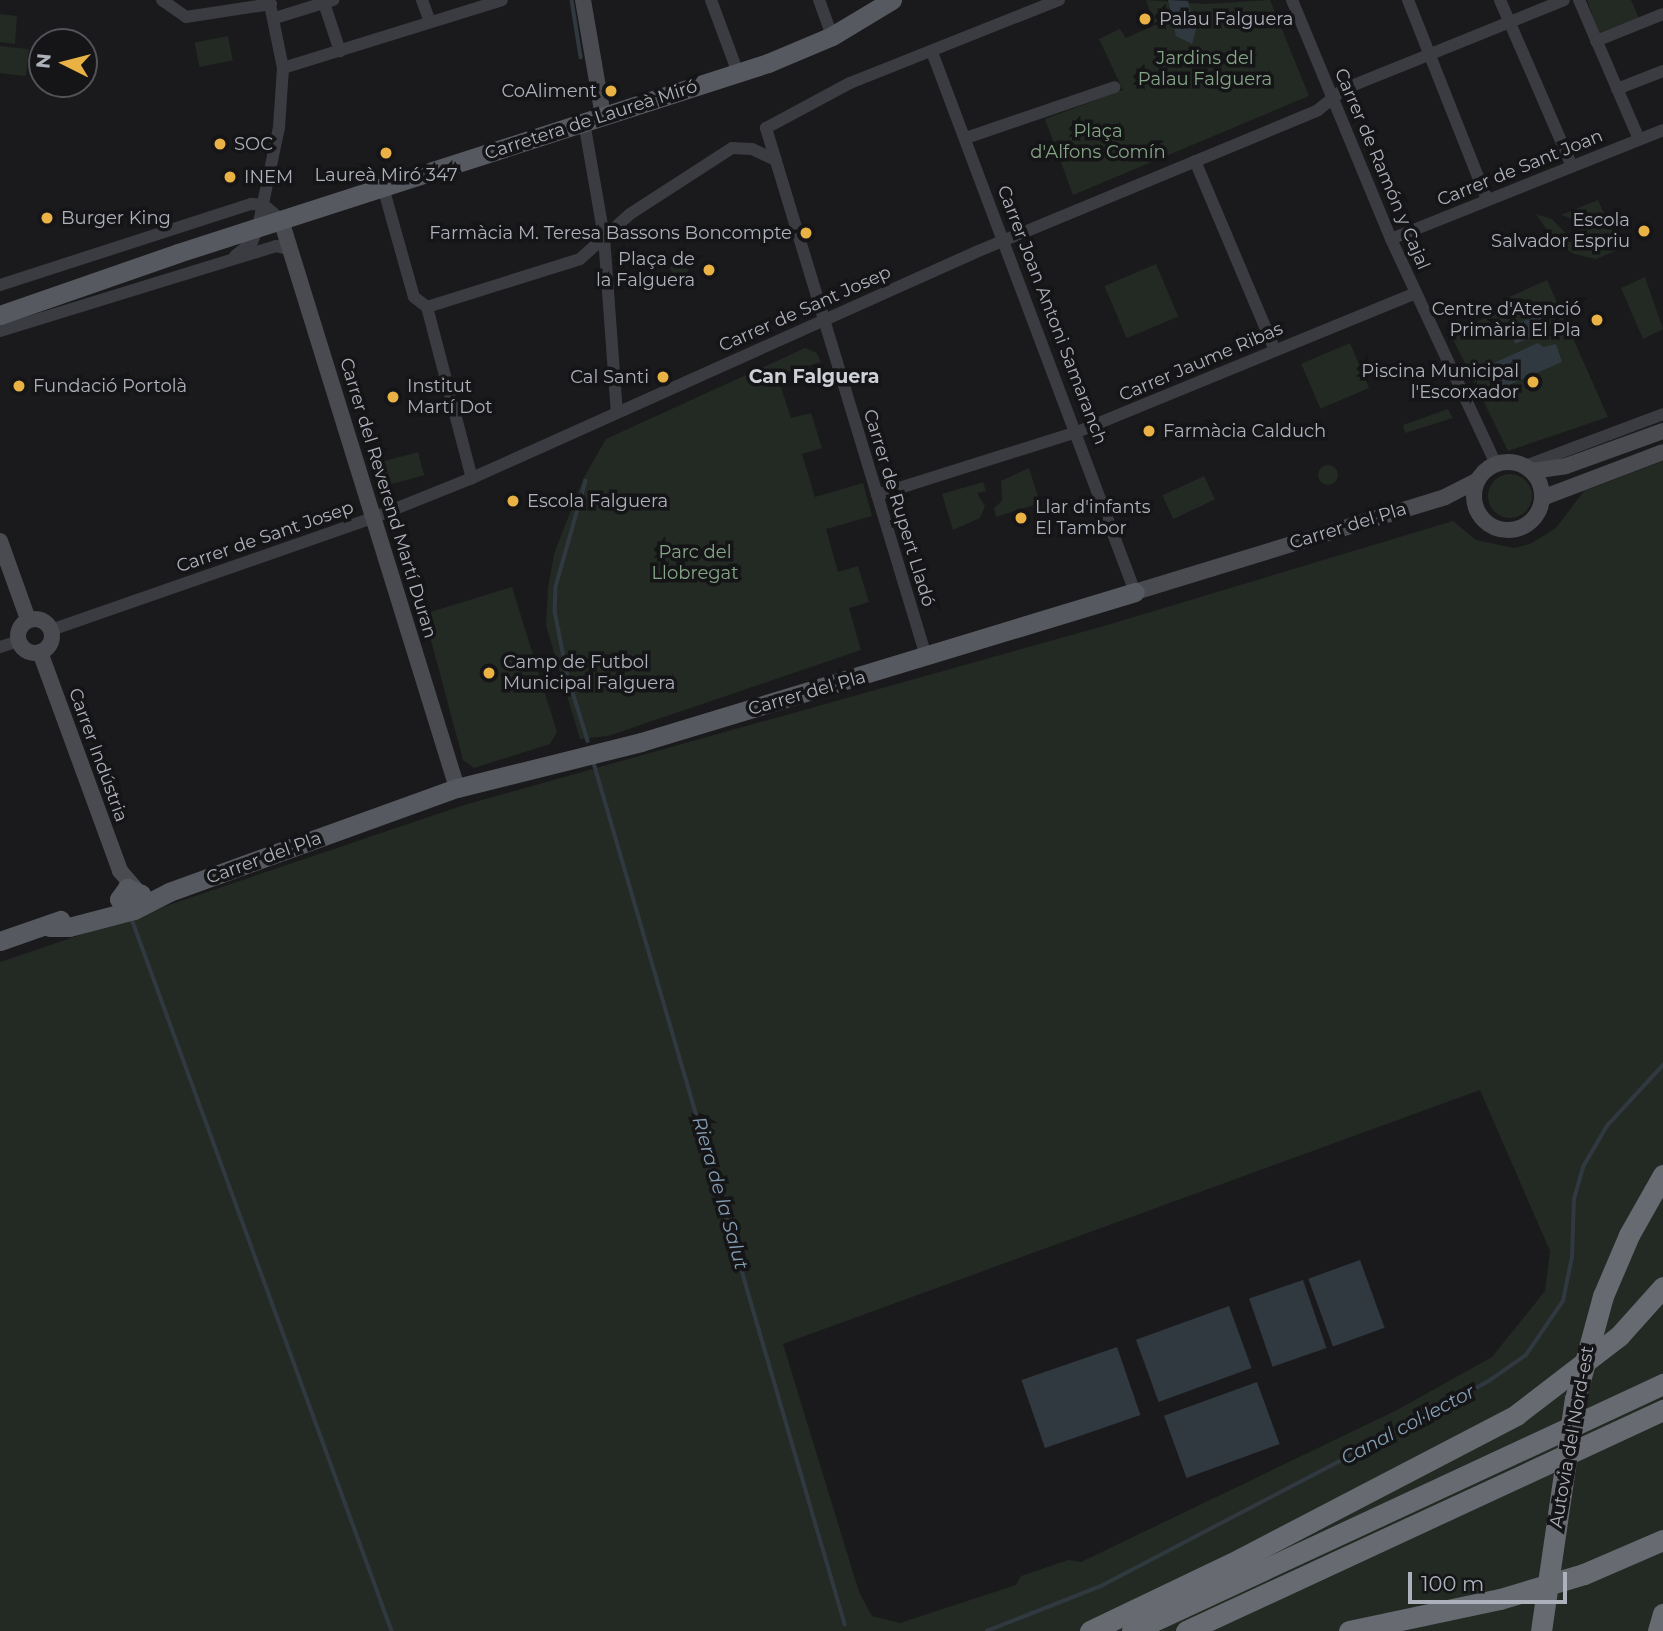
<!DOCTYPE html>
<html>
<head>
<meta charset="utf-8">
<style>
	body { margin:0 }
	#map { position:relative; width:1663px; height:1631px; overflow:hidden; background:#1a1a1c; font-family:Montserrat,sans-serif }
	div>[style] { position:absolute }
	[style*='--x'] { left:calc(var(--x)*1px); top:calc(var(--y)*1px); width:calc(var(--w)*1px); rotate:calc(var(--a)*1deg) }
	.green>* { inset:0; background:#222a23; transform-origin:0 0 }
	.round { border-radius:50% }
	.water>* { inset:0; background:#303940; transform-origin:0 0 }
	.stream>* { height:3.5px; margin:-1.75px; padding:0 1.75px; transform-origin:1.75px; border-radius:1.75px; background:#303940 }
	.street>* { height:12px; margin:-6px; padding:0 6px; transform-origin:6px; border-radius:6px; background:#3b3c41 }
	.secondary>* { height:16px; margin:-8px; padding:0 8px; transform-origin:8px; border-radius:8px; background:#494b51 }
	.secondary>.ring { margin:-8px; padding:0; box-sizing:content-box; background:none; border:16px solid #494b51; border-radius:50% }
	.primary>* { height:19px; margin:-9.5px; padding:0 9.5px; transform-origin:9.5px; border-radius:9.5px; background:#575960 }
	.highway>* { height:21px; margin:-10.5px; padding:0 10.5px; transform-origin:10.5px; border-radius:10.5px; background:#676a71 }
	.highway-bridge>* { height:21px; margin:-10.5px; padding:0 10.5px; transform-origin:10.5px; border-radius:10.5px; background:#676a71 }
	.dots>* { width:19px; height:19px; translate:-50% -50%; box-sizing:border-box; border:4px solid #151517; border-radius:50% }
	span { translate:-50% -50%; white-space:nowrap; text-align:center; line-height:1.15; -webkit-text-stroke:7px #151517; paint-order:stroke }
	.poi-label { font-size:18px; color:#adb1bb }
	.left { translate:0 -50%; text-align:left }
	.right { translate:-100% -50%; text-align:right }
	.park-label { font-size:18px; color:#85a587 }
	.street-label { font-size:18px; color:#adb1bb }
	.neighbourhood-label { font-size:19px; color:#ced0d7; font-weight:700 }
	.water-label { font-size:19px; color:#869fb4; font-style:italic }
	.north { position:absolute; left:28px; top:28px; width:70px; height:70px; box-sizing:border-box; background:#151517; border:2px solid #525359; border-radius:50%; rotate:276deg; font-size:19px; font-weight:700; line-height:28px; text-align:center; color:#adb1bb }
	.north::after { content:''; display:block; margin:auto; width:24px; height:32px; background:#eab144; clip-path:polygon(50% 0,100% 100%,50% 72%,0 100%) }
	.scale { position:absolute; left:1408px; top:1572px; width:159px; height:32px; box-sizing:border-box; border:4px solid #adb1bb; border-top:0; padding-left:9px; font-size:21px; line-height:24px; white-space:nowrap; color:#adb1bb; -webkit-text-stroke:5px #151517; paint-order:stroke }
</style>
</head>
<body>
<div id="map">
	<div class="green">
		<i style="clip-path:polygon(1146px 0,1205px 4px,1270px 0,1309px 96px,1073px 195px,1045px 119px,1123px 90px,1099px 39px,1120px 29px,1126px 38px,1155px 25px)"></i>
		<i style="clip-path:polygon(1587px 0,1631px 0,1639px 18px,1599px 33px)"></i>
		<i style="clip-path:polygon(0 14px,17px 16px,15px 44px,0 42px)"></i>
		<i style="left:228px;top:36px;width:25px;height:34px;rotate:79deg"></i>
		<i style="left:0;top:46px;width:29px;height:27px;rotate:6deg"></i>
		<i style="clip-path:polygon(1598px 200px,1620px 249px,1596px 259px,1574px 254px,1556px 243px,1536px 214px,1552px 219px,1574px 242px,1582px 226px,1592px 226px,1561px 215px)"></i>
		<i style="clip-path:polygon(672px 264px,688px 269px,685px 285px,680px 285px,670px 269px)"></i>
		<i style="left:1156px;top:264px;width:57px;height:56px;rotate:67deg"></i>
		<i style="clip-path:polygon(1645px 277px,1663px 329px,1643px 339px,1621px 288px)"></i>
		<i style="clip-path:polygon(1547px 280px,1608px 417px,1508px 451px,1450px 333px,1502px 311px,1500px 301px)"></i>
		<i style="left:1350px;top:343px;width:49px;height:53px;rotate:67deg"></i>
		<i style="clip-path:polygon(805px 348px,817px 353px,821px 362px,777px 375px,791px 418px,811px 413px,822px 448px,802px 454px,815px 497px,863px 483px,872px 516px,826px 529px,838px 572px,858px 566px,869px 602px,849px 608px,861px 650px,608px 736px,580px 739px,546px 625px,548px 588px,554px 554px,583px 479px,606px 439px)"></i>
		<i style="clip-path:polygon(1448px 409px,1453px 418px,1405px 433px,1403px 425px)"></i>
		<i style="left:418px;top:452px;width:24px;height:45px;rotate:75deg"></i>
		<i style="clip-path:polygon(evenodd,1663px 461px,1663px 1631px,0 1631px,0 962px,464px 805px,1104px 626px,1453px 521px,1476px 540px,1514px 548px,1530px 544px,1556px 528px,1584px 491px,1663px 461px,1480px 1090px,1550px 1251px,1545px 1291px,1492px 1357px,1397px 1410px,1081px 1562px,1068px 1560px,1021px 1576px,1016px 1585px,900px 1623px,872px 1616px,859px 1592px,783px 1344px,1480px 1090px)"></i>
		<i class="round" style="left:1318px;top:465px;width:20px;height:20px"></i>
		<i style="clip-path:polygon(1029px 468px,1040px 503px,996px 517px,994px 508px,1002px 501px,1001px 481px)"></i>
		<i class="round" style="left:1488px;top:474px;width:44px;height:44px"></i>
		<i style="left:1204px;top:476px;width:26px;height:46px;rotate:65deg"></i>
		<i style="clip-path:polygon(983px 482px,986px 491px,977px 493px,985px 506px,980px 518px,953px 530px,942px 494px)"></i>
		<i style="clip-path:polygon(512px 587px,557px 732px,550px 744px,474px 768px,463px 760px,424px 614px)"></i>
	</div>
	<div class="water">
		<i style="clip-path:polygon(1168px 0,1188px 1px,1196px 30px,1192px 44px,1176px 36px)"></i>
		<i style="left:1541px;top:314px;width:18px;height:35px;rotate:68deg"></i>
		<i style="clip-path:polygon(1538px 343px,1543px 347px,1556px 344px,1562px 362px,1495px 391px,1485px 367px)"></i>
		<i style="left:1360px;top:1260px;width:72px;height:55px;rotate:70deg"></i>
		<i style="left:1303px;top:1280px;width:72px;height:57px;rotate:71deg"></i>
		<i style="left:1229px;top:1306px;width:66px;height:99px;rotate:70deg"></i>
		<i style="left:1117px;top:1347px;width:72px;height:101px;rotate:71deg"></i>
		<i style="left:1257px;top:1382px;width:66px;height:99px;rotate:70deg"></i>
	</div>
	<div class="stream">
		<i style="--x:572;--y:0;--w:58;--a:81"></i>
		<i style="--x:586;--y:481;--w:110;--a:105.8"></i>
		<i style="--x:556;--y:587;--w:24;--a:92"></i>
		<i style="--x:555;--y:611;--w:63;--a:79"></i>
		<i style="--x:567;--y:673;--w:71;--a:72.8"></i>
		<i style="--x:594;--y:763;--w:897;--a:73.75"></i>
		<i style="--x:132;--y:919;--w:758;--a:69.94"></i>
		<i style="--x:987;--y:1631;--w:123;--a:-21.5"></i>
		<i style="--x:1101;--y:1586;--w:324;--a:-27.6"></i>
		<i style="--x:1388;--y:1436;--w:115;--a:-28.6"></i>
		<i style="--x:1489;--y:1381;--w:45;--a:-35.1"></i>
		<i style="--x:1526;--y:1355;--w:65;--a:-55.6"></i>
		<i style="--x:1563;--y:1301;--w:45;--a:-78.4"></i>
		<i style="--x:1572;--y:1257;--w:58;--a:-88"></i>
		<i style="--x:1574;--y:1199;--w:33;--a:-74"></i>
		<i style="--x:1583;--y:1167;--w:48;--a:-59.7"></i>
		<i style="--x:1607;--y:1126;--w:83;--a:-47.4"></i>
	</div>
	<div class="street">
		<i style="--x:162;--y:0;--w:29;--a:35"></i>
		<i style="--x:186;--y:17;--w:86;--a:-8.7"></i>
		<i style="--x:323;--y:0;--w:54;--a:71.6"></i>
		<i style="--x:422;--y:0;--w:23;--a:70"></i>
		<i style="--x:711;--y:0;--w:78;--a:69.7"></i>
		<i style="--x:819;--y:0;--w:38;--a:70"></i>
		<i style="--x:1292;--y:0;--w:259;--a:67.5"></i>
		<i style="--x:1391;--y:239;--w:248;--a:65"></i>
		<i style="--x:1408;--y:0;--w:215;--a:68.4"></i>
		<i style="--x:1500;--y:0;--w:181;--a:66.6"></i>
		<i style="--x:1579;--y:0;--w:151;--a:66.7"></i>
		<i style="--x:275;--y:18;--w:61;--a:-17.2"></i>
		<i style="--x:1596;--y:41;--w:72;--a:-21.9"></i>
		<i style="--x:932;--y:52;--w:577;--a:69.4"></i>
		<i style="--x:283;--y:68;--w:229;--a:-17.2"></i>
		<i style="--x:1617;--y:89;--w:49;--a:-21.4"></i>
		<i style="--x:584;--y:122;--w:117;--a:80.1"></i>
		<i style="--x:604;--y:237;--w:175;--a:85.8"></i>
		<i style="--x:966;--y:138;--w:157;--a:-18.9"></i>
		<i style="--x:1195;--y:161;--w:205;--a:67.1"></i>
		<i style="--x:383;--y:187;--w:114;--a:74.3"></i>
		<i style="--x:414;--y:297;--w:16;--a:38"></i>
		<i style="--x:427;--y:307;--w:177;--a:75.3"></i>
		<i style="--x:1391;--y:239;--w:293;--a:-21.8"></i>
		<i style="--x:235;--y:256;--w:22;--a:-39"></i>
		<i style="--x:252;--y:242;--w:16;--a:-68"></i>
		<i style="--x:258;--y:227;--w:102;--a:-78.1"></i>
		<i style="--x:279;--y:127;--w:59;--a:-86.1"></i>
		<i style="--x:283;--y:68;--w:69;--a:-101.6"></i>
		<i style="--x:0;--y:285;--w:264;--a:-17.9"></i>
		<i style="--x:251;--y:204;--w:13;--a:4"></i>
		<i style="--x:264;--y:205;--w:23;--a:41"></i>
		<i style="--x:427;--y:307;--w:160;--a:-17.4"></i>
		<i style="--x:580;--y:259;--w:67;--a:-42"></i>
		<i style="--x:630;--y:214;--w:121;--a:-32.9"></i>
		<i style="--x:732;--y:148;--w:20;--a:3"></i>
		<i style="--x:752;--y:149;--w:26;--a:25"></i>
		<i style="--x:0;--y:331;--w:289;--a:-17.1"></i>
		<i style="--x:276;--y:246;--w:16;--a:14"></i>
		<i style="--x:1525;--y:466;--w:147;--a:-20.6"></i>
		<i style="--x:877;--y:495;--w:210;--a:-17.5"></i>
		<i style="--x:1077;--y:432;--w:366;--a:-22.3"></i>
		<i style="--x:51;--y:630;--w:343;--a:-19.2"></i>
		<i style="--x:375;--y:517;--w:105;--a:-21.9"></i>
		<i style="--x:472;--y:478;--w:552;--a:-24.15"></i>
		<i style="--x:976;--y:252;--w:370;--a:-22.5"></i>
		<i style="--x:1318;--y:110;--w:33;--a:-39"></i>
		<i style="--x:1344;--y:89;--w:237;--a:-22"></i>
		<i style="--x:0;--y:647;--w:19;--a:-18"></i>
		<i style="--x:926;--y:656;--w:552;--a:-106.86"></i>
		<i style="--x:766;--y:128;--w:95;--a:-28.2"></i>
		<i style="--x:850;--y:83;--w:225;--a:-21.7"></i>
	</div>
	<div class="secondary">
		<i style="--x:583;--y:0;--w:118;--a:80.2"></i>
		<i style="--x:281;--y:220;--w:595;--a:72.78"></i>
		<i class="ring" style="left:1474px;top:462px;width:52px;height:52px"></i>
		<i style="--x:1532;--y:471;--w:34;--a:-8"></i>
		<i style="--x:1566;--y:466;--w:103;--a:-19.8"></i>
		<i style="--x:1542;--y:498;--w:129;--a:-20.8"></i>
		<i style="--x:0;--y:541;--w:83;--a:70.3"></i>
		<i style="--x:1135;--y:592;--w:324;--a:-17"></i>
		<i style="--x:1445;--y:497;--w:37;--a:-27"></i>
		<i class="ring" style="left:18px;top:619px;width:18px;height:18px"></i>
		<i style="--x:40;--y:652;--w:233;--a:69.9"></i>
		<i style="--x:120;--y:871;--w:23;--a:49"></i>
	</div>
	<div class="primary">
		<i style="--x:0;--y:315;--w:188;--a:-19.2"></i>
		<i style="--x:178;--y:253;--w:620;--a:-17.85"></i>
		<i style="--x:768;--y:63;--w:69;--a:-22.9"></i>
		<i style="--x:832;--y:36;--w:70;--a:-31"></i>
		<i style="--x:126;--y:910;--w:13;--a:-122"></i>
		<i style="--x:119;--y:899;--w:14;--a:-54"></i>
		<i style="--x:127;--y:888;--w:15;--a:23"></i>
		<i style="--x:141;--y:894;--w:12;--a:99"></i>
		<i style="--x:49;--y:927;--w:20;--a:0"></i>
		<i style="--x:69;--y:927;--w:67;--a:-14.7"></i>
		<i style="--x:134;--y:910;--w:39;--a:-27"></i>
		<i style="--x:169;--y:892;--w:306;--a:-19.9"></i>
		<i style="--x:457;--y:788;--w:190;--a:-14"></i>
		<i style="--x:641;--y:742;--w:516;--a:-16.89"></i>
		<i style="--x:0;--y:941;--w:64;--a:-19.3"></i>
	</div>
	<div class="highway">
		<i style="--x:1603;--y:1296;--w:66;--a:-66.9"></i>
		<i style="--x:1629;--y:1235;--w:69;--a:-60.5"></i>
		<i style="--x:1090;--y:1631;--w:164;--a:-25.6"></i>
		<i style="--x:1238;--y:1560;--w:314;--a:-27.5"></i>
		<i style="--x:1516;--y:1415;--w:130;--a:-37.5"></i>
		<i style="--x:1619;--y:1336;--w:66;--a:-48.1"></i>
		<i style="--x:1132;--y:1631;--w:586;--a:-24.95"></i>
		<i style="--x:1186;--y:1631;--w:526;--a:-24.86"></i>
		<i style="--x:1349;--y:1631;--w:154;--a:-12"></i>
		<i style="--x:1500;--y:1599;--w:88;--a:-16.6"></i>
		<i style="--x:1584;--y:1574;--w:86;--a:-23.3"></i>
		<i style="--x:1658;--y:1631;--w:18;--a:-74"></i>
	</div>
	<div class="highway-bridge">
		<i style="--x:1541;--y:1631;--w:234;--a:-81.7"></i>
		<i style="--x:1575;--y:1399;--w:107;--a:-74.8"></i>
	</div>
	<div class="dots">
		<i style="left:1145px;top:19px;background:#eab144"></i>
		<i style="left:611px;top:91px;background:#eab144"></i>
		<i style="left:220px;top:144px;background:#eab144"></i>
		<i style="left:386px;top:153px;background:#eab144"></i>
		<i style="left:230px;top:177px;background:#eab144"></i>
		<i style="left:47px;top:218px;background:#eab144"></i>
		<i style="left:1644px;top:231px;background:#eab144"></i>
		<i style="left:806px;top:233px;background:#eab144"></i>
		<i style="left:709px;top:270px;background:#eab144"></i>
		<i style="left:1597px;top:320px;background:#eab144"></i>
		<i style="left:663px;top:377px;background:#eab144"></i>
		<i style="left:1533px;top:382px;background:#eab144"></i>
		<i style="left:19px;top:386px;background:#eab144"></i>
		<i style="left:393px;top:397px;background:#eab144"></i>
		<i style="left:1149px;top:431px;background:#eab144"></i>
		<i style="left:513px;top:501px;background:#eab144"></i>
		<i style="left:1021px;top:518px;background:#eab144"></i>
		<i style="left:489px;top:673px;background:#eab144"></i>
	</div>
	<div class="poi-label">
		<span class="left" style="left:1159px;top:19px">Palau Falguera</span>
		<span class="right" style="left:597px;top:91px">CoAliment</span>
		<span class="left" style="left:234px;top:144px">SOC</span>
		<span style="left:386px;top:175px">Laureà Miró 347</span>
		<span class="left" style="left:244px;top:177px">INEM</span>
		<span class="left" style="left:61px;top:218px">Burger King</span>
		<span class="right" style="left:1630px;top:231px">Escola<br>Salvador Espriu</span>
		<span class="right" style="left:792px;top:233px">Farmàcia M. Teresa Bassons Boncompte</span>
		<span class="right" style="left:695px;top:270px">Plaça de<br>la Falguera</span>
		<span class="right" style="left:1581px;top:320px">Centre d'Atenció<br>Primària El Pla</span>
		<span class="right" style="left:1519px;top:382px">Piscina Municipal<br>l'Escorxador</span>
		<span class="right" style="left:649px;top:377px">Cal Santi</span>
		<span class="left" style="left:33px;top:386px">Fundació Portolà</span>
		<span class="left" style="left:407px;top:397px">Institut<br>Martí Dot</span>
		<span class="left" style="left:1163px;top:431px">Farmàcia Calduch</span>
		<span class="left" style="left:527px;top:501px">Escola Falguera</span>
		<span class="left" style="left:1035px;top:518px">Llar d'infants<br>El Tambor</span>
		<span class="left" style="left:503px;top:673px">Camp de Futbol<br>Municipal Falguera</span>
	</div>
	<div class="park-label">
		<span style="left:1205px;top:69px">Jardins del<br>Palau Falguera</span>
		<span style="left:1098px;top:142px">Plaça<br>d'Alfons Comín</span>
		<span style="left:695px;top:563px">Parc del<br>Llobregat</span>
	</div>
	<div class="street-label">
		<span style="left:591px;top:120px;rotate:-18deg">Carretera de Laureà Miró</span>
		<span style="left:1520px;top:168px;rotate:-22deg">Carrer de Sant Joan</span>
		<span style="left:1382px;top:169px;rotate:67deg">Carrer de Ramón y Cajal</span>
		<span style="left:805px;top:309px;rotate:-24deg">Carrer de Sant Josep</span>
		<span style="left:1052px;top:315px;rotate:69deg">Carrer Joan Antoni Samaranch</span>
		<span style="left:1201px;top:362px;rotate:-23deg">Carrer Jaume Ribas</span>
		<span style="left:388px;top:498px;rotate:73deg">Carrer del Reverend Martí Duran</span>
		<span style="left:899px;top:508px;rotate:73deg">Carrer de Rupert Lladó</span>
		<span style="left:1348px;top:526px;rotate:-17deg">Carrer del Pla</span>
		<span style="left:265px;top:537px;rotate:-19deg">Carrer de Sant Josep</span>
		<span style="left:807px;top:693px;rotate:-16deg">Carrer del Pla</span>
		<span style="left:98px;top:755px;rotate:70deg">Carrer Indústria</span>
		<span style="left:264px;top:858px;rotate:-20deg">Carrer del Pla</span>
		<span style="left:1572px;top:1437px;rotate:-80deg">Autovia del Nord-est</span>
	</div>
	<div class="neighbourhood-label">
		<span style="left:814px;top:377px">Can Falguera</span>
	</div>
	<div class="water-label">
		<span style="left:720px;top:1193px;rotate:74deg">Riera de la Salut</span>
		<span style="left:1408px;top:1425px;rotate:-28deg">Canal col·lector</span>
	</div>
	<div class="north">N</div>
	<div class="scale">100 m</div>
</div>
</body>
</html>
